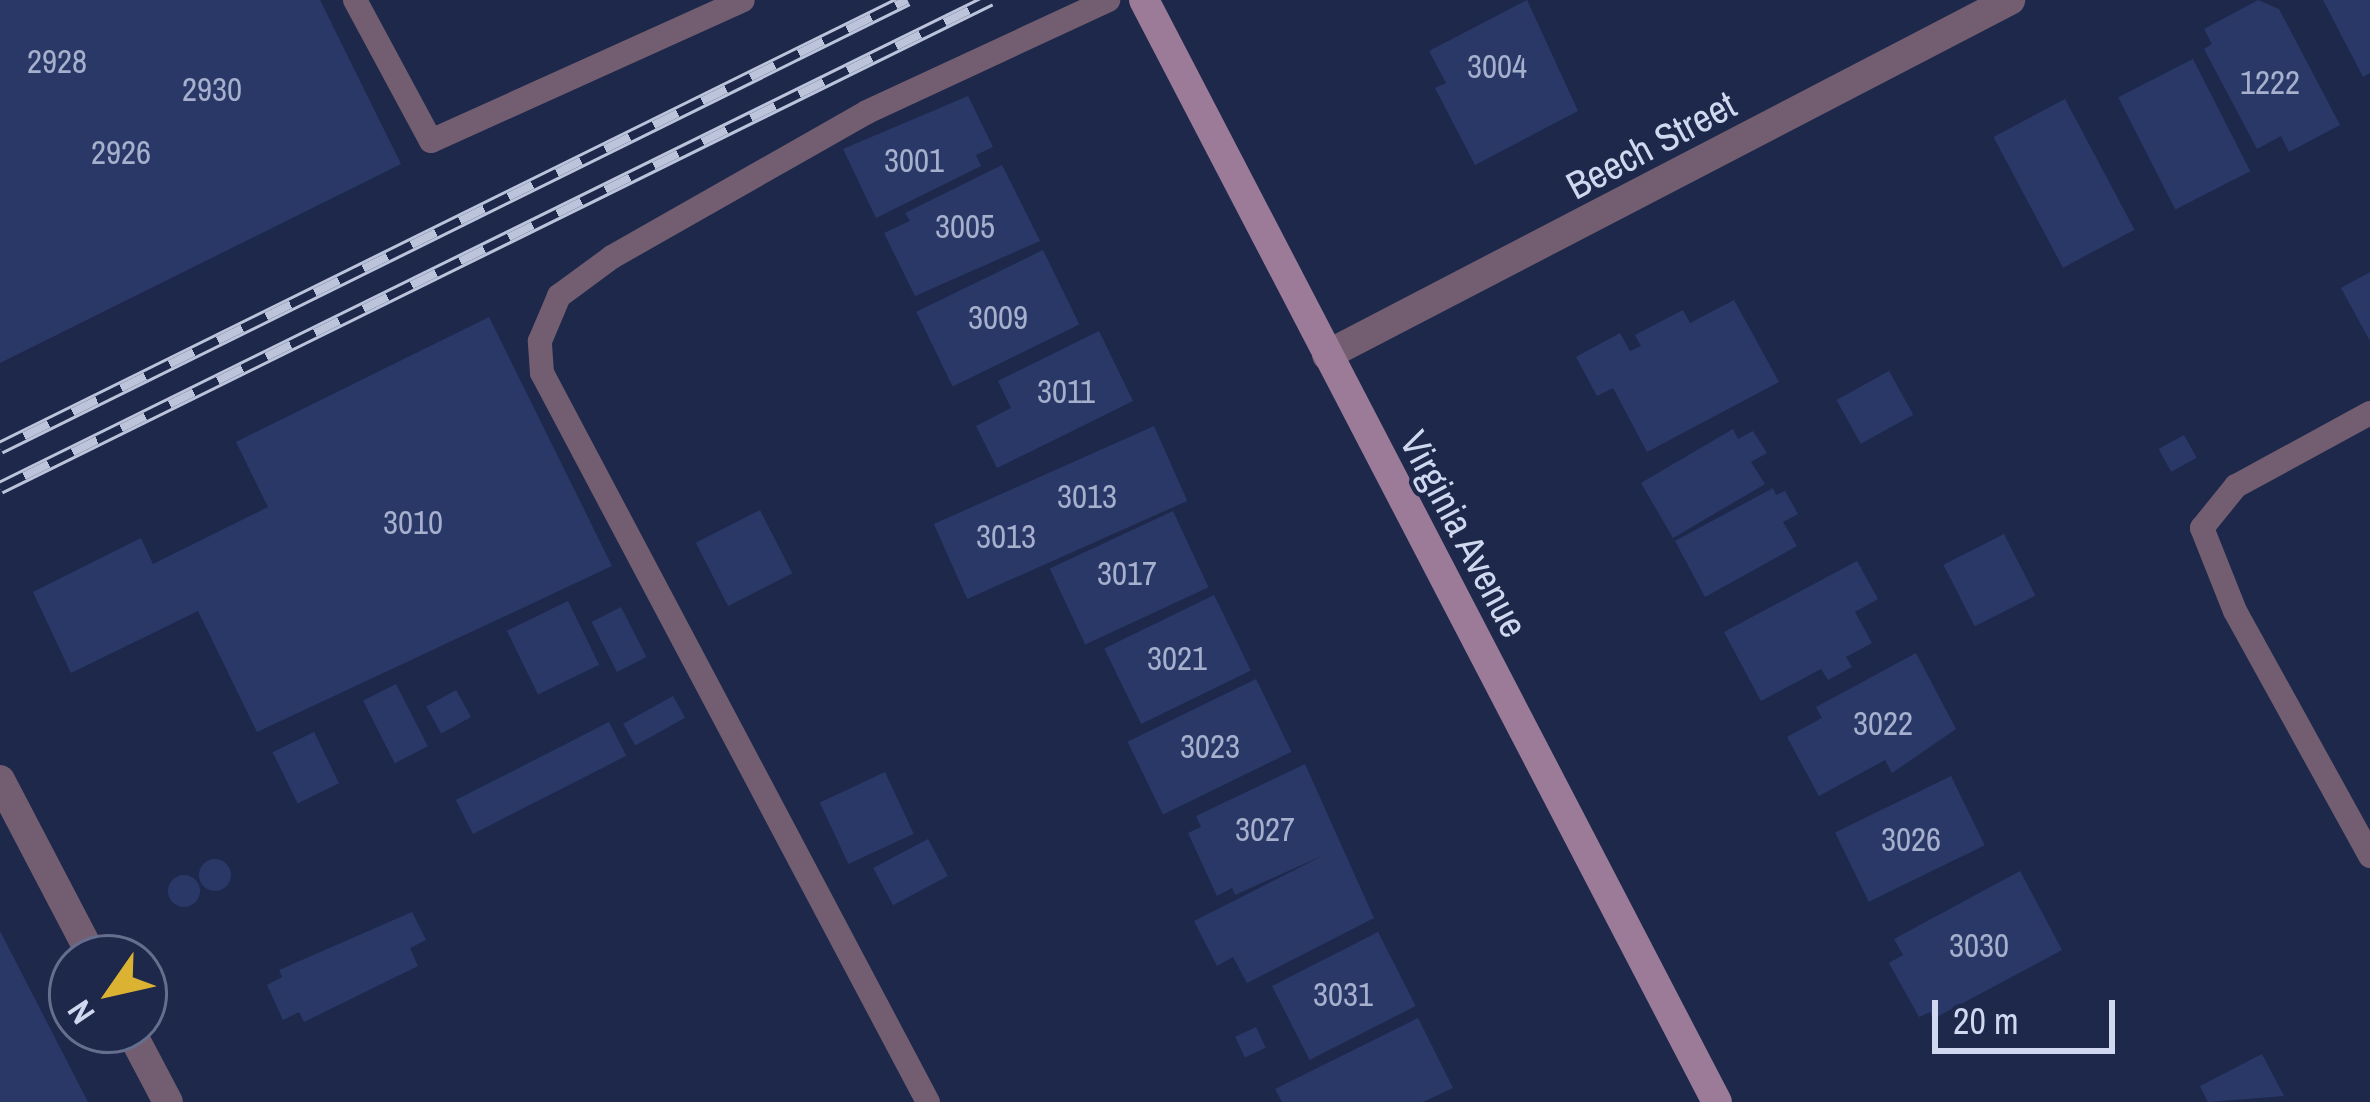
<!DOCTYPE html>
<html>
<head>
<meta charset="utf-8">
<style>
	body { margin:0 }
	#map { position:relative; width:2370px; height:1102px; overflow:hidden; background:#1d284b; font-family:"Archivo Narrow",sans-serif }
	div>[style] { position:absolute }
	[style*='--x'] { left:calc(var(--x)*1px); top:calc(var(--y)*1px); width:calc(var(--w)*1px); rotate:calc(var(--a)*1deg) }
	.building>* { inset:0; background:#2a3868; transform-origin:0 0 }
	.round { border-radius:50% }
	.lane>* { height:24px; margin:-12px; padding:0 12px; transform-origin:12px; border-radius:12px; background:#735e71 }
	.street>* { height:30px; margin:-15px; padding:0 15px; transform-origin:15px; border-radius:15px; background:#735e71 }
	.secondary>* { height:30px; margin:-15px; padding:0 15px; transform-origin:15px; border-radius:15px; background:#9b7b98 }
	.rail>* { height:14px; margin-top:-7px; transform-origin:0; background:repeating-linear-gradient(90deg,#1d284b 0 27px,#bcc4dc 0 54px); box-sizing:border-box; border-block:3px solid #bcc4dc }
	span { translate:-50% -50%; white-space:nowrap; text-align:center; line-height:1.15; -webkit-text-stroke:9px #1d284b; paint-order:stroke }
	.number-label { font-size:33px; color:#a6b0cd }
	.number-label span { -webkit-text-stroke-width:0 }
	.street-label { font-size:39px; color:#d0d8ef }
	.north { position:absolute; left:48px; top:934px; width:120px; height:120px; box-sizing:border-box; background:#1d284b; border:3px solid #656e8d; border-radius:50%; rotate:236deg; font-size:33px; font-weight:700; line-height:48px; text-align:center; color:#d0d8ef }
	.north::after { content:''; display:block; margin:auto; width:42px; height:54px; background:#dcb233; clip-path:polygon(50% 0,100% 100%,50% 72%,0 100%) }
	.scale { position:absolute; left:1932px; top:1000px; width:183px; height:54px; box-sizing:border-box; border:6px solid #d0d8ef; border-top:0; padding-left:15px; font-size:36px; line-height:42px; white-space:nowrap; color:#d0d8ef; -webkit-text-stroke:9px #1d284b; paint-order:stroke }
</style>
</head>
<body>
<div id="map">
	<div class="building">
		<i style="clip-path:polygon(0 0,320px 0,401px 164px,0 363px)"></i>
		<i style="clip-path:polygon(1527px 0,1578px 111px,1475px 165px,1435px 88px,1446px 83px,1429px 51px)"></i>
		<i style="clip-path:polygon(2258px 0,2279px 9px,2340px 125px,2289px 152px,2281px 136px,2257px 149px,2204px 49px,2212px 44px,2204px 29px)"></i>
		<i style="clip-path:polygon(2323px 0,2370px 0,2370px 73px,2363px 77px)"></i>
		<i style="left:2193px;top:59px;width:126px;height:84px;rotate:63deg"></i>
		<i style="clip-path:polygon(968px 96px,993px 147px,976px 155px,981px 166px,876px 218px,843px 149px)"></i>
		<i style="left:2065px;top:99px;width:148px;height:81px;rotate:62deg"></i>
		<i style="clip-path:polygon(1002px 165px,1040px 241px,915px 296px,884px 233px,910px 221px,905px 213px)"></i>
		<i style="left:1043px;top:250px;width:83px;height:141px;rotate:64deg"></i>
		<i style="clip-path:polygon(2370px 272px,2370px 341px,2341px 288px)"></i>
		<i style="clip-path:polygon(1734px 300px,1779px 382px,1647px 452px,1613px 388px,1597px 396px,1576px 357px,1620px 333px,1630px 351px,1641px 346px,1635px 335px,1683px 310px,1690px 323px)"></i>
		<i style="clip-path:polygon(489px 317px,612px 566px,257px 732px,198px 611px,71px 673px,33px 592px,141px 538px,153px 564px,268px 507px,236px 442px)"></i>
		<i style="clip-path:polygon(1099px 331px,1133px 401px,997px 468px,976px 426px,1011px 408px,998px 381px)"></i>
		<i style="left:1889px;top:371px;width:50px;height:60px;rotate:61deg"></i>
		<i style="left:1154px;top:426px;width:82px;height:241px;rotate:66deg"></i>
		<i style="clip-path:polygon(1733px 429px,1738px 439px,1753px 431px,1767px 453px,1751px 462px,1765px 484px,1673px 538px,1641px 483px)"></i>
		<i style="left:2184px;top:435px;width:26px;height:29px;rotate:61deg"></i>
		<i style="clip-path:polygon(1773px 488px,1776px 495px,1785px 491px,1798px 514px,1783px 522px,1797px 546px,1705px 597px,1675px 541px)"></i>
		<i style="left:760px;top:510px;width:71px;height:72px;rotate:63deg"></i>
		<i style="left:1173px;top:511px;width:84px;height:136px;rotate:65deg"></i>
		<i style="left:2004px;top:534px;width:69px;height:68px;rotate:63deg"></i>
		<i style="clip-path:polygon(1857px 561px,1878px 599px,1855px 612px,1872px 643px,1846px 657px,1852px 667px,1828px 680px,1821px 669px,1761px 701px,1724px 632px)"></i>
		<i style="left:1214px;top:595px;width:84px;height:122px;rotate:64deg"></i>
		<i style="left:568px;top:601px;width:71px;height:68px;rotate:64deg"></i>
		<i style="left:621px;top:607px;width:56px;height:33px;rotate:63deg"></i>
		<i style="clip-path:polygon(1916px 653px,1956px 729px,1892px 773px,1885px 760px,1819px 796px,1787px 737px,1822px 718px,1816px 707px)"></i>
		<i style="left:1256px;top:679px;width:81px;height:143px;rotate:64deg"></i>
		<i style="left:396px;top:684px;width:70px;height:37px;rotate:63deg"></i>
		<i style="left:456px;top:690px;width:31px;height:34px;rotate:61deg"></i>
		<i style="left:673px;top:696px;width:25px;height:57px;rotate:61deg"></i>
		<i style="left:609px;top:722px;width:38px;height:172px;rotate:63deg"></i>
		<i style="left:314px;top:732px;width:57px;height:46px;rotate:64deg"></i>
		<i style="clip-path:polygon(1305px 764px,1374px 918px,1247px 983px,1233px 957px,1217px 966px,1194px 921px,1326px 854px,1235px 895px,1232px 888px,1217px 896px,1188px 833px,1201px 827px,1196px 816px)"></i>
		<i style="left:885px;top:772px;width:68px;height:72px;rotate:65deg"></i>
		<i style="left:1951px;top:776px;width:77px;height:129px;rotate:64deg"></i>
		<i style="left:928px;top:839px;width:42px;height:62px;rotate:62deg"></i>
		<i class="round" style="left:199px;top:859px;width:32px;height:32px"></i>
		<i style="clip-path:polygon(2020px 871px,2062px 950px,1933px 1019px,1930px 1012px,1919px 1017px,1889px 963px,1903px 955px,1894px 939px)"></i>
		<i class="round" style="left:168px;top:875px;width:32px;height:32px"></i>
		<i style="clip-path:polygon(412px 912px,426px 940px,410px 948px,418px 966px,304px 1022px,299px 1012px,283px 1020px,267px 985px,282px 977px,279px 970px)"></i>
		<i style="clip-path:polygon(0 931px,88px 1102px,0 1102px)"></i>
		<i style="left:1378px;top:932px;width:83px;height:119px;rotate:63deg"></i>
		<i style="clip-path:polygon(1418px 1018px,1453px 1088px,1423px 1102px,1282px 1102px,1275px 1089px)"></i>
		<i style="left:1256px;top:1027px;width:23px;height:23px;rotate:65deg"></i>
		<i style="clip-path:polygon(2262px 1054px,2284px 1096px,2208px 1102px,2200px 1086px)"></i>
	</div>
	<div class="lane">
		<i style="--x:355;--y:0;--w:160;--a:61.7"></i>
		<i style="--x:431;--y:141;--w:342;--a:-24.3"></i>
		<i style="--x:2370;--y:413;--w:153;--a:151.4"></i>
		<i style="--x:2236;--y:486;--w:54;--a:129"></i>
		<i style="--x:2202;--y:528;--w:89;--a:68.3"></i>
		<i style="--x:2235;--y:611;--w:280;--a:61.1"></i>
		<i style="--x:928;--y:1102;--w:825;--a:-117.9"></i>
		<i style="--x:542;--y:373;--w:32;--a:-94"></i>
		<i style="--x:540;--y:341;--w:49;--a:-67.1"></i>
		<i style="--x:559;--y:296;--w:66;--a:-36.3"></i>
		<i style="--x:612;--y:257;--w:293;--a:-29.6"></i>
		<i style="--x:867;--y:112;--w:266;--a:-24.9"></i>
	</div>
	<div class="street">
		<i style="--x:1327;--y:355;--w:770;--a:-27.46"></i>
		<i style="--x:0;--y:780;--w:201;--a:62.4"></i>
		<i style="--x:130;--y:1030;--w:81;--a:62.2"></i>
	</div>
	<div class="secondary">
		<i style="--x:1144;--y:0;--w:1242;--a:62.53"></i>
	</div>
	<div class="rail">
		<i style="--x:0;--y:448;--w:1012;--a:-26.29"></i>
		<i style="--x:0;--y:488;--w:1104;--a:-26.24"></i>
	</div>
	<div class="number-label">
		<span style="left:57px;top:62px">2928</span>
		<span style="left:1497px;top:67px">3004</span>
		<span style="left:2270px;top:83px">1222</span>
		<span style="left:212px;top:90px">2930</span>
		<span style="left:121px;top:153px">2926</span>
		<span style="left:914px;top:161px">3001</span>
		<span style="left:965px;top:227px">3005</span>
		<span style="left:998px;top:318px">3009</span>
		<span style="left:1066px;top:392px">3011</span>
		<span style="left:1087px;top:497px">3013</span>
		<span style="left:413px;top:523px">3010</span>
		<span style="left:1006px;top:537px">3013</span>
		<span style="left:1127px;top:574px">3017</span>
		<span style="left:1177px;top:659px">3021</span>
		<span style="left:1883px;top:724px">3022</span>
		<span style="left:1210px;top:747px">3023</span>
		<span style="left:1265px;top:830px">3027</span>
		<span style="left:1911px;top:840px">3026</span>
		<span style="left:1979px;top:946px">3030</span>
		<span style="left:1343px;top:995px">3031</span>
	</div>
	<div class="street-label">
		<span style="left:1651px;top:145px;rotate:-28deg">Beech Street</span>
		<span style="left:1464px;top:534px;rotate:62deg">Virginia Avenue</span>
	</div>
	<div class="north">N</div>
	<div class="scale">20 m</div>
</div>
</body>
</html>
